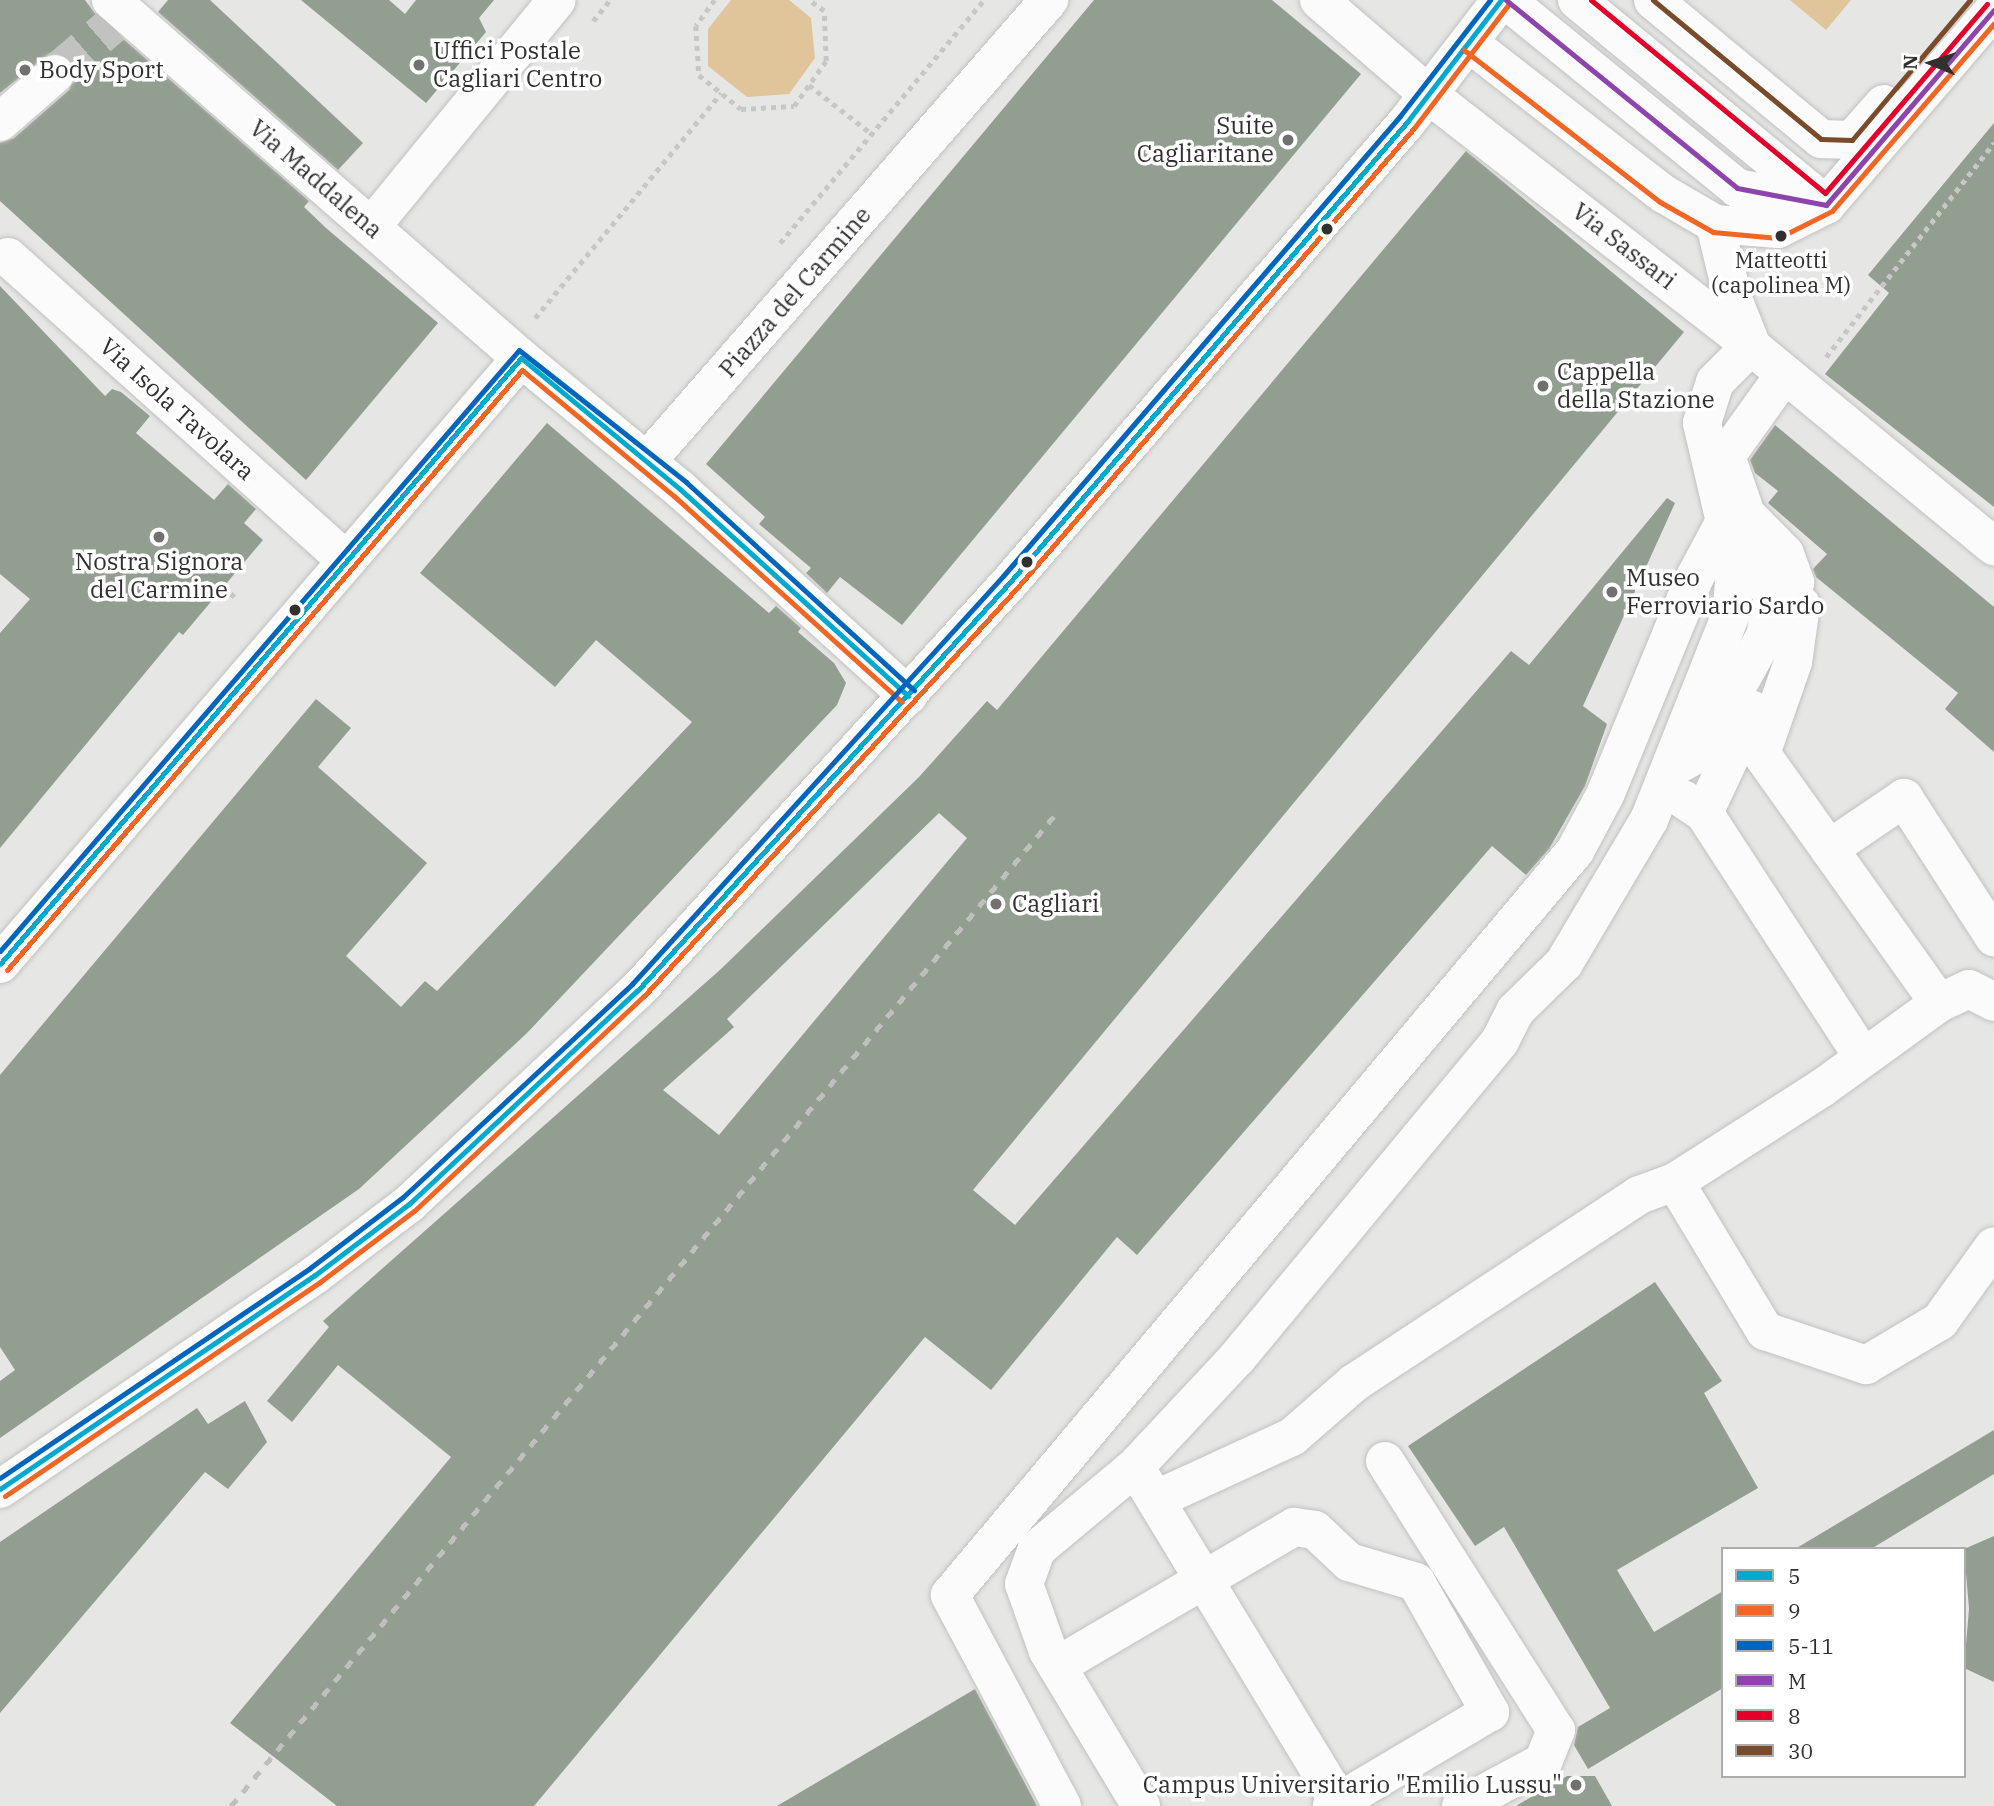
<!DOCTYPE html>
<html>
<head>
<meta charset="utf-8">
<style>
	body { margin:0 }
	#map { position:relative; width:1994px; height:1806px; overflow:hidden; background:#e6e6e5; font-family:"IBM Plex Serif",serif }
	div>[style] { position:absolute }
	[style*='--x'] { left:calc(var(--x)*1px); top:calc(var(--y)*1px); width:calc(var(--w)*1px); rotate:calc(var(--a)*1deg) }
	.green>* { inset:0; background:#dfc599 }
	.building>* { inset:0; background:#929e90 }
	.minor-tunnel>* { height:38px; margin-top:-19px; transform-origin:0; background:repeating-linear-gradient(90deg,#c2c2c1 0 38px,transparent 0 57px) }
	.path>* { height:4.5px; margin-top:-2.25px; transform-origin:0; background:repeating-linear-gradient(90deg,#c7c7c6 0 5px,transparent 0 10px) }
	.roads { filter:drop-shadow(0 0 2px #c1c2c0) drop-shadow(0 0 2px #c1c2c0) }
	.minor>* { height:38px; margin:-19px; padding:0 19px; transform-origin:19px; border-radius:19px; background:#fbfbfb }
	.major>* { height:38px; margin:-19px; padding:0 19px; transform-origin:19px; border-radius:19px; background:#fbfbfb }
	.rail>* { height:5px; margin-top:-2.5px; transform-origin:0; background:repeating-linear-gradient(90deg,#bfbfbe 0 9px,transparent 0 18px) }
	.bus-1>* { height:5px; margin:-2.5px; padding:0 2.5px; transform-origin:2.5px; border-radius:2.5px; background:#00a9ce }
	.bus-2>* { height:5px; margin:-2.5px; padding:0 2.5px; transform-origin:2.5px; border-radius:2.5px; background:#f26522 }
	.bus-3>* { height:5px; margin:-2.5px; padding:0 2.5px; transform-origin:2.5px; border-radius:2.5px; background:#0065bd }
	.bus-4>* { height:5px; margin:-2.5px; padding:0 2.5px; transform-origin:2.5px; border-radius:2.5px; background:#8e44ad }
	.bus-5>* { height:5px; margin:-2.5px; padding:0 2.5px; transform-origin:2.5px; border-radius:2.5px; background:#e4002b }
	.bus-6>* { height:5px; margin:-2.5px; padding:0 2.5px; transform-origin:2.5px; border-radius:2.5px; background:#7a4b2a }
	.dots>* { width:19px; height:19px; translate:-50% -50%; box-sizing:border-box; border:4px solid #fff; border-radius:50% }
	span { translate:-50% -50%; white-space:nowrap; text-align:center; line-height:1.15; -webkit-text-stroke:7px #fff; paint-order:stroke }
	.bus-label { font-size:22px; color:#30302f }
	.poi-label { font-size:24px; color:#30302f }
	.left { translate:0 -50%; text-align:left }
	.right { translate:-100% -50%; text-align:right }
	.street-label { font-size:24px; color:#30302f }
	.legend { position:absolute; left:1721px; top:1547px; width:245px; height:231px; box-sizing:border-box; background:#fff; border:2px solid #acacac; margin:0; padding:9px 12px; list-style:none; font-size:21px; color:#30302f }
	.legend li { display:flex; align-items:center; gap:14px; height:35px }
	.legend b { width:35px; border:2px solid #acacac }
	.north { position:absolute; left:1896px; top:28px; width:70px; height:70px; -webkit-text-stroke:5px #fff; paint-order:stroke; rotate:272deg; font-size:19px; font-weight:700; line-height:28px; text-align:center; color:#30302f }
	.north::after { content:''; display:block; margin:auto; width:24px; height:32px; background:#30302f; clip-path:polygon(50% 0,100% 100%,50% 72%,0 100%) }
</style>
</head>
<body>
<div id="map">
	<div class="green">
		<i style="clip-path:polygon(731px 0,789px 0,811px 18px,815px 58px,789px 94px,747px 97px,708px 66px,708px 29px)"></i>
		<i style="clip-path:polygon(1790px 0,1851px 0,1826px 30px)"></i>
	</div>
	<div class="building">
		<i style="clip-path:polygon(0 0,85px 0,97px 16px,309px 201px,304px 207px,326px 228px,438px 323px,306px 480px,0 201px,0 143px,14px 138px,69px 90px,77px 70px,63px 54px,50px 53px,0 93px)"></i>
		<i style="clip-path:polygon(168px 0,210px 0,363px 143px,338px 170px,158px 12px)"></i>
		<i style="clip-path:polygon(301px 0,389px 0,405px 14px,416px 0,494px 0,479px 18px,486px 32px,426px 103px)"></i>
		<i style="clip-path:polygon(1094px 0,1272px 0,1361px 74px,902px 625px,840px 577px,827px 593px,806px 573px,811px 568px,759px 524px,765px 517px,706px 464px)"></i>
		<i style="clip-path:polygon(1994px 123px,1994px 507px,1825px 374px,1889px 293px,1868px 275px)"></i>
		<i style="clip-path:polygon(evenodd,1466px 151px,1684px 332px,973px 1190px,1015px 1225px,1511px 651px,1529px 665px,1667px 498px,1675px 503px,1583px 706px,1607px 724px,1585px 786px,1549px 849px,1526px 875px,1492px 846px,1137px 1255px,1117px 1237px,991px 1390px,925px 1337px,534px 1806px,337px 1806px,230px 1723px,451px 1457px,338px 1365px,292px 1422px,267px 1401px,329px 1327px,323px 1321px,721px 969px,919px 777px,987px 701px,997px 710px,1466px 151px,939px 813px,967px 838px,719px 1135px,663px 1090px,734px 1027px,727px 1019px,939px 813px)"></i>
		<i style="clip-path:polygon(0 286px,105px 396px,112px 389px,121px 392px,150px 416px,136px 433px,214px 500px,228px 484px,256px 509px,244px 523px,263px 540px,183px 635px,179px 632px,0 848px,0 633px,30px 599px,0 574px)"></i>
		<i style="clip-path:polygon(547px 423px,769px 613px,776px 606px,801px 628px,798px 632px,834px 663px,846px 683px,837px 705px,527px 1033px,359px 1189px,0 1438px,0 1381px,15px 1370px,0 1347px,0 1075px,316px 699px,351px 728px,318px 767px,427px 863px,346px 956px,401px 1007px,425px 981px,437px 991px,692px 722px,596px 640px,555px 687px,420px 573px)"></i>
		<i style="clip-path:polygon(1775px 425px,1994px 607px,1994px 752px,1945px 709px,1958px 693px,1816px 577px,1813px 569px,1827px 554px,1768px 503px,1778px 491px,1755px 473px,1750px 460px)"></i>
		<i style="clip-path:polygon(1655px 1282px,1722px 1381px,1704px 1393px,1758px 1488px,1617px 1570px,1654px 1632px,1723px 1591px,1723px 1688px,1588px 1769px,1574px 1745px,1578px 1727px,1610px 1708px,1504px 1527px,1475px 1546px,1408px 1446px)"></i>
		<i style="clip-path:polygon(245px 1401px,267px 1442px,228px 1489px,205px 1472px,0 1713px,0 1542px,197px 1408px,208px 1424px)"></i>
		<i style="clip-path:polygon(1994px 1430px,1994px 1474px,1871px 1549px,1795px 1549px)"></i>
		<i style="clip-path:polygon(1994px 1536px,1994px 1682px,1964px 1668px,1969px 1609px,1964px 1549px)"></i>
		<i style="clip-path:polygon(975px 1689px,1037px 1806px,777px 1806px)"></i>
		<i style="clip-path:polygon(1567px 1776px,1595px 1776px,1612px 1806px,1516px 1806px)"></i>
	</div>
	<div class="minor-tunnel">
		<i style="--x:55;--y:74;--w:75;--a:-40.7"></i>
	</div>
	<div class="path">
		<i style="--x:715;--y:0;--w:32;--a:126"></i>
		<i style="--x:696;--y:26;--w:49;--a:86.5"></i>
		<i style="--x:699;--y:75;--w:54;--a:39"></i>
		<i style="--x:741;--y:109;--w:53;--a:-3.2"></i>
		<i style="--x:794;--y:106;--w:55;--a:-54.6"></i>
		<i style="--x:826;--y:61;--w:50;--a:-92.3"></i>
		<i style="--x:824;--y:11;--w:19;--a:-144"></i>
		<i style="--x:593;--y:21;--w:27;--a:-51"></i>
		<i style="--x:809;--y:85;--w:80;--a:37.9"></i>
		<i style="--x:780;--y:243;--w:317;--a:-50"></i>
		<i style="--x:535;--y:318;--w:292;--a:-50.4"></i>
		<i style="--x:1826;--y:357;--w:272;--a:-51.9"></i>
		<i style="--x:223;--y:587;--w:16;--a:40"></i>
	</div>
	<div class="roads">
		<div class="minor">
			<i style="--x:111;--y:0;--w:544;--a:41.13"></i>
			<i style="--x:1319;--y:0;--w:145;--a:40.8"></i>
			<i style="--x:1429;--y:95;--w:408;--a:37.9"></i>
			<i style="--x:1751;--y:346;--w:315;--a:39.5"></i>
			<i style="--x:1506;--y:0;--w:298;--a:39.1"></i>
			<i style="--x:1737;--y:188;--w:91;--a:10.8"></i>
			<i style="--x:1577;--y:0;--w:321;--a:39.4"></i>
			<i style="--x:1653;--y:0;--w:218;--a:39.6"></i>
			<i style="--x:1821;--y:139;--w:31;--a:2"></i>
			<i style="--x:1852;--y:140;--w:48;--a:-48.4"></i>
			<i style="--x:1469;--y:43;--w:247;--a:37.8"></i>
			<i style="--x:1664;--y:194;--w:59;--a:30.5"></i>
			<i style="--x:1715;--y:224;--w:63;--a:4.5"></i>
			<i style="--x:1778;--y:229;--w:54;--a:-26.6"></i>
			<i style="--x:1826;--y:205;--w:257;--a:-49.3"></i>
			<i style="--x:0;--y:122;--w:73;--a:-41.1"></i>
			<i style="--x:1715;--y:224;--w:77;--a:76.5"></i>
			<i style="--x:1733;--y:299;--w:48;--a:68.2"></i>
			<i style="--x:371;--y:227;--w:293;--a:-50.7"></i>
			<i style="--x:8;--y:257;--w:455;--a:41.9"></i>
			<i style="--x:1784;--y:375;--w:100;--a:125.6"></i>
			<i style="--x:1726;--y:456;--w:61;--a:71"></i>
			<i style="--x:1746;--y:514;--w:56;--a:45.7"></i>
			<i style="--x:1785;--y:554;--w:30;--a:70"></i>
			<i style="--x:1795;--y:582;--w:48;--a:102"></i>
			<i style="--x:647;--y:461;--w:612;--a:-48.91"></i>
			<i style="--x:1762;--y:751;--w:94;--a:-70.8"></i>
			<i style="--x:1793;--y:662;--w:58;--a:-82"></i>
			<i style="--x:1683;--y:799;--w:25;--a:34"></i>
			<i style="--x:1704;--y:813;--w:291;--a:56.9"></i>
			<i style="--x:1704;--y:813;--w:114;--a:-65"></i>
			<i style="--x:1829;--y:849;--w:91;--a:-34.2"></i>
			<i style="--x:1904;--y:798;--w:166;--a:57.1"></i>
			<i style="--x:1939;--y:1003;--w:33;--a:-25"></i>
			<i style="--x:1969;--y:989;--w:28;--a:27"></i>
			<i style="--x:1675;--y:1182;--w:174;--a:58.9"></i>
			<i style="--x:1765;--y:1331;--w:107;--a:18.6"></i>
			<i style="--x:1866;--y:1365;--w:86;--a:-30.7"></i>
			<i style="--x:1940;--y:1321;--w:92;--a:-54.2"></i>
			<i style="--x:1385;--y:1461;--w:319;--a:57.6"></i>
			<i style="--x:1556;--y:1730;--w:35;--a:112"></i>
			<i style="--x:1543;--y:1762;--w:93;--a:151.8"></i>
			<i style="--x:1142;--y:1478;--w:379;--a:58.7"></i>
			<i style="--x:1157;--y:1499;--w:149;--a:-24.7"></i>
			<i style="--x:1292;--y:1437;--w:82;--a:-41.1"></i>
			<i style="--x:1354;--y:1383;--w:341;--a:-33.4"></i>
			<i style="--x:1639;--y:1195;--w:38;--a:-20"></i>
			<i style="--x:1675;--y:1182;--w:174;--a:-32.6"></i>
			<i style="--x:1822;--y:1088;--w:145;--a:-36"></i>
			<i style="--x:1939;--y:1003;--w:338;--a:-125.5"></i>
			<i style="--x:1057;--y:1666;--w:275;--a:-30.4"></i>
			<i style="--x:1294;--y:1527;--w:21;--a:8"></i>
			<i style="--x:1315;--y:1530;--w:47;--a:43.3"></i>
			<i style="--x:1349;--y:1562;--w:70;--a:16.6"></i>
			<i style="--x:1416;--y:1582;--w:150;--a:60.4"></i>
			<i style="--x:1490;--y:1712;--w:184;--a:149.3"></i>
			<i style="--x:1062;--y:1806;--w:239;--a:-118"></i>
			<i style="--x:950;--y:1595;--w:972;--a:-49.97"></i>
			<i style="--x:1575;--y:851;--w:64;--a:-61.8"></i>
			<i style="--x:1605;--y:795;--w:236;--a:-67.6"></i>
			<i style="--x:1695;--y:577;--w:61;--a:-61.8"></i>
			<i style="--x:1724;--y:523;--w:87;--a:55.8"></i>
			<i style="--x:1773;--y:595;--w:42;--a:101"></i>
			<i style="--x:1765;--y:636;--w:132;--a:118.9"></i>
			<i style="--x:1701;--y:752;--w:35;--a:151"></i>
			<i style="--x:1141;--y:1806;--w:181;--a:-121"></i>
			<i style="--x:1048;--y:1651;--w:71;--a:-109.7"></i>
			<i style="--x:1024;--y:1584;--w:37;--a:-70"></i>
			<i style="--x:1037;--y:1549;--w:126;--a:-39.9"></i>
			<i style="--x:1134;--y:1468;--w:151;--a:-46.9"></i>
			<i style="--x:1237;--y:1358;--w:412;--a:-50.3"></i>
			<i style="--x:1500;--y:1041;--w:34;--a:-63"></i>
			<i style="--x:1515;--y:1011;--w:69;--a:-44.4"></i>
			<i style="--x:1564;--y:963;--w:166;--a:-59.3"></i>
			<i style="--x:1649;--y:820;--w:225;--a:-68.3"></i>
			<i style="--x:1732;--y:611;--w:46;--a:-86.3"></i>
			<i style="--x:1735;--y:565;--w:146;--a:-103.1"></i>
			<i style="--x:1702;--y:423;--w:43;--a:-72.4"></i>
			<i style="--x:1715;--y:382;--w:51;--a:-45"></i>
		</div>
		<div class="major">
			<i style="--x:0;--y:964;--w:799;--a:-49.31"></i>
			<i style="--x:521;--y:358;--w:206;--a:39.5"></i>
			<i style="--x:680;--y:489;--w:308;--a:42.2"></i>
			<i style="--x:0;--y:1489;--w:381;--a:-34.2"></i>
			<i style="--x:315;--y:1275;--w:118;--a:-37.1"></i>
			<i style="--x:409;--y:1204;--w:313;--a:-43.1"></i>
			<i style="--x:638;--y:990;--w:552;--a:-47.64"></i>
			<i style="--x:1010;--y:582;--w:608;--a:-49.2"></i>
			<i style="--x:1407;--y:122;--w:154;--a:-52.4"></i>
		</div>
	</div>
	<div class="rail">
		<i style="--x:231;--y:1806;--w:1289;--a:-50.26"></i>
	</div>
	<div class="bus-1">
		<i style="--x:0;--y:964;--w:799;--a:-49.31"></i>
		<i style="--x:521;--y:358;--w:206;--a:39.5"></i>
		<i style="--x:680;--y:489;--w:308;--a:42.2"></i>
		<i style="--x:0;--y:1489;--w:381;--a:-34.2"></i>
		<i style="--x:315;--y:1275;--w:118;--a:-37.1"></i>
		<i style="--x:409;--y:1204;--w:313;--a:-43.1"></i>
		<i style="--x:638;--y:990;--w:552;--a:-47.64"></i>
		<i style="--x:1010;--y:582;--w:608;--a:-49.2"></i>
		<i style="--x:1407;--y:122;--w:154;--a:-52.4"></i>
	</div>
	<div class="bus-2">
		<i style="--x:1464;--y:50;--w:248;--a:37.8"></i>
		<i style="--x:1660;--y:202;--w:61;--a:29.5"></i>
		<i style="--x:1713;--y:232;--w:65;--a:5.3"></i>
		<i style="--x:1778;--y:238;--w:60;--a:-26.6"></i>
		<i style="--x:1832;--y:211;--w:248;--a:-49.2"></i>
		<i style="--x:7;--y:970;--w:791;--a:-49.36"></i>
		<i style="--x:522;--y:370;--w:197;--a:39.7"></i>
		<i style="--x:674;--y:496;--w:307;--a:42.1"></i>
		<i style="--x:5;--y:1496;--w:381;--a:-34.2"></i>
		<i style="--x:320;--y:1282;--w:118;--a:-37.1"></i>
		<i style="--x:414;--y:1211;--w:315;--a:-43.1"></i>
		<i style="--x:644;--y:996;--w:553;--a:-47.57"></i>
		<i style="--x:1017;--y:588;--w:608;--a:-49.2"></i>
		<i style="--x:1414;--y:128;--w:155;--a:-52.6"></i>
	</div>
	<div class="bus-3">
		<i style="--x:0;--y:951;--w:794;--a:-49.19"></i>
		<i style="--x:519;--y:350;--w:213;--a:38.3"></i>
		<i style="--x:686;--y:482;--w:309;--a:42.4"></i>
		<i style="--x:0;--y:1478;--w:374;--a:-34.1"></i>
		<i style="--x:310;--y:1268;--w:117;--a:-37.4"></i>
		<i style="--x:403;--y:1197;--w:313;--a:-42.9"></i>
		<i style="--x:632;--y:984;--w:551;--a:-47.72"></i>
		<i style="--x:1003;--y:576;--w:608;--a:-49.2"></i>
		<i style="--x:1400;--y:116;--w:147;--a:-52.2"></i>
	</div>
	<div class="bus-4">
		<i style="--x:1506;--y:0;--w:298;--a:39.1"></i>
		<i style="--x:1737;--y:188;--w:91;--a:10.8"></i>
		<i style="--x:1826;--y:205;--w:257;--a:-49.3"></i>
	</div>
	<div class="bus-5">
		<i style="--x:1591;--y:0;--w:303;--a:39.5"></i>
		<i style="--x:1825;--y:193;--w:249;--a:-49.4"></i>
	</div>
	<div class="bus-6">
		<i style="--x:1653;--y:0;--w:218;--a:39.6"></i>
		<i style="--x:1821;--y:139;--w:31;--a:2"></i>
		<i style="--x:1852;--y:140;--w:183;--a:-49.9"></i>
	</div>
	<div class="dots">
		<i style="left:419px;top:65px;background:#70706f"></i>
		<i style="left:25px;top:70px;background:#70706f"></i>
		<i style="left:1288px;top:140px;background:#70706f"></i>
		<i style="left:1327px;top:229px;background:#30302f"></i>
		<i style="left:1781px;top:236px;background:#30302f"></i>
		<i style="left:1543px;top:386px;background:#70706f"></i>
		<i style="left:159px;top:537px;background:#70706f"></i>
		<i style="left:1027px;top:562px;background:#30302f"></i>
		<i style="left:1612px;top:592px;background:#70706f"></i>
		<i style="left:295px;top:610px;background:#30302f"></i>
		<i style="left:996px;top:904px;background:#70706f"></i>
		<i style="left:1576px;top:1785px;background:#70706f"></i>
	</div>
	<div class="bus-label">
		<span style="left:1781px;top:272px">Matteotti<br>(capolinea M)</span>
	</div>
	<div class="poi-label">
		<span class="left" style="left:433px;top:65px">Uffici Postale<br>Cagliari Centro</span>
		<span class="left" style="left:39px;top:70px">Body Sport</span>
		<span class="right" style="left:1274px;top:140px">Suite<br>Cagliaritane</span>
		<span class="left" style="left:1557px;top:386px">Cappella<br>della Stazione</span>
		<span style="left:159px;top:576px">Nostra Signora<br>del Carmine</span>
		<span class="left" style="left:1626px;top:592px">Museo<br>Ferroviario Sardo</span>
		<span class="left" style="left:1012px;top:904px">Cagliari</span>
		<span class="right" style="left:1562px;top:1785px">Campus Universitario "Emilio Lussu"</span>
	</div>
	<div class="street-label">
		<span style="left:316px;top:179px;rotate:41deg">Via Maddalena</span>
		<span style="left:1624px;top:246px;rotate:38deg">Via Sassari</span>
		<span style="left:795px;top:292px;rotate:-49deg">Piazza del Carmine</span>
		<span style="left:177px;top:409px;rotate:42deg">Via Isola Tavolara</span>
	</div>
	<ul class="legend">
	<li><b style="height:9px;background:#00a9ce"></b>5</li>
	<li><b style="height:9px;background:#f26522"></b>9</li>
	<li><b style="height:9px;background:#0065bd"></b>5-11</li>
	<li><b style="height:9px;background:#8e44ad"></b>M</li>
	<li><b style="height:9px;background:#e4002b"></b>8</li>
	<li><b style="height:9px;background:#7a4b2a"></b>30</li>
	</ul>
	<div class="north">N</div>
</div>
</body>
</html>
